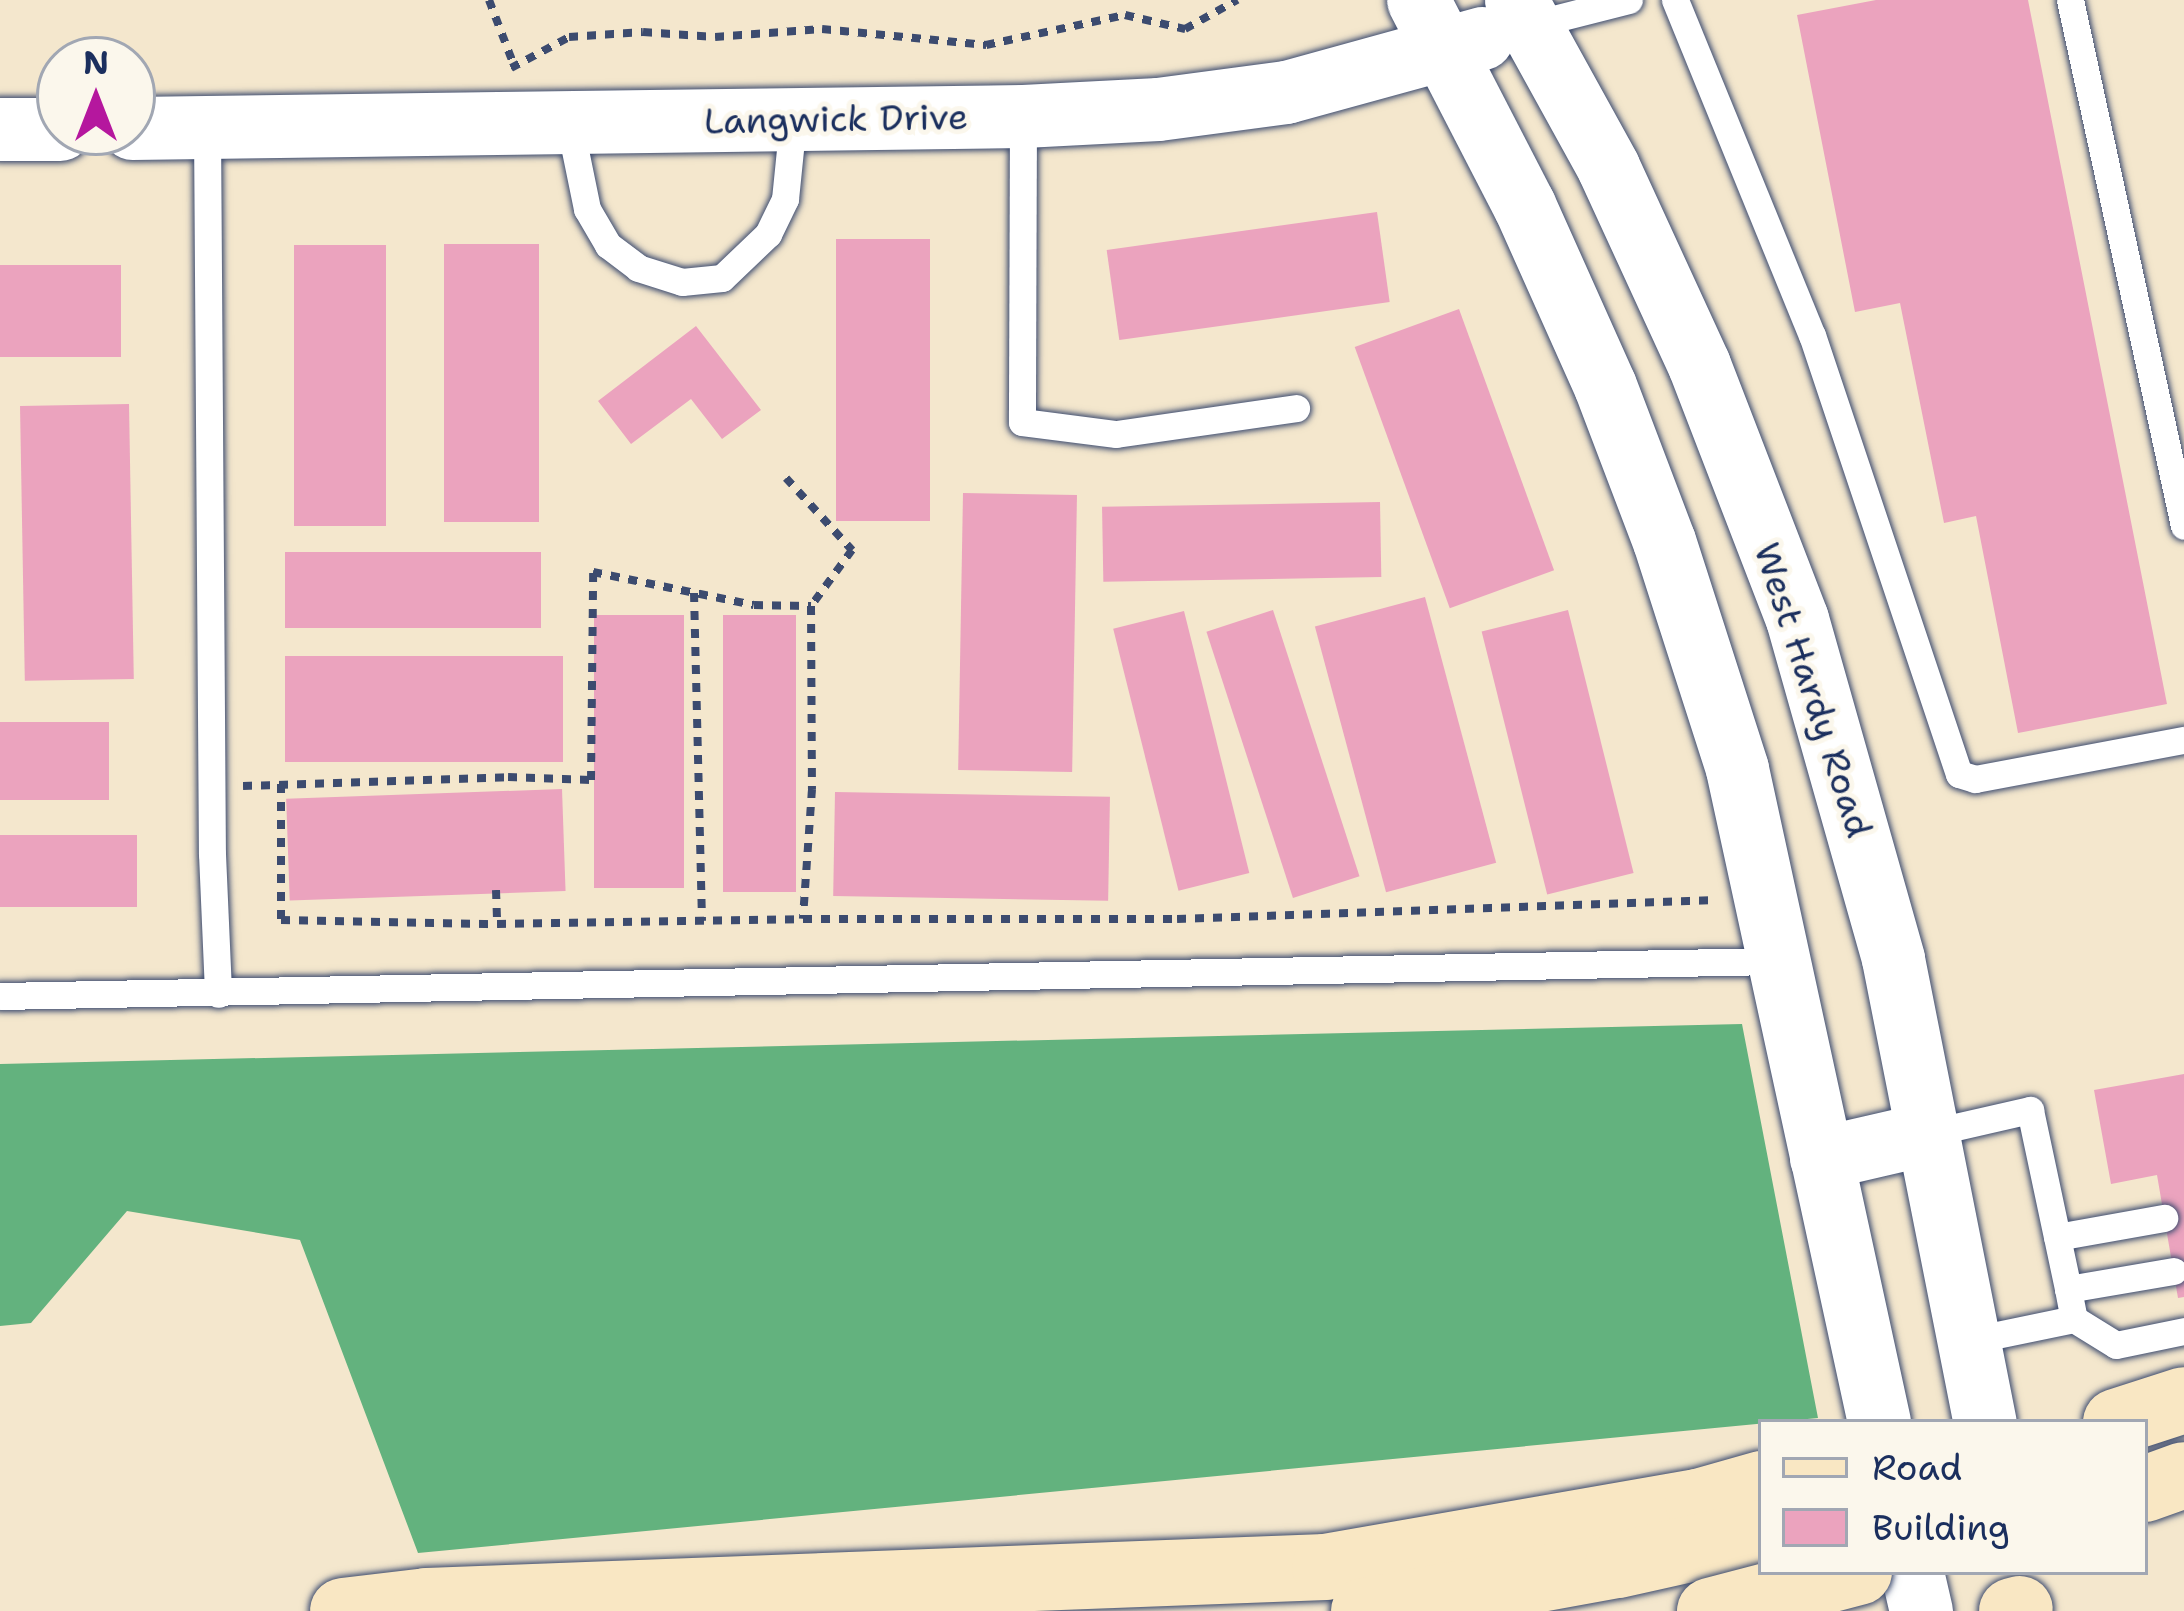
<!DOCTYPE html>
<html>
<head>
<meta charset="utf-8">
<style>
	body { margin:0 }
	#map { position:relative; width:2184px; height:1611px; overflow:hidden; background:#f4e7cd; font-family:"Shantell Sans",sans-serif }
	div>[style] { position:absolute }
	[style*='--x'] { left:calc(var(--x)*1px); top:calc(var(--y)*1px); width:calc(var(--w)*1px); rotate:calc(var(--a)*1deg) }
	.forest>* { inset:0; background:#63b27e }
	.building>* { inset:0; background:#eba3be; transform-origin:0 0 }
	.path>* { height:8px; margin-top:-4px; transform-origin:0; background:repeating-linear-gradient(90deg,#3c4b6f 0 9px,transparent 0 18px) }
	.roads { filter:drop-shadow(0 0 3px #3c4b6f) drop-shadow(0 0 3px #3c4b6f) }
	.service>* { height:27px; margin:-13.5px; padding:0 13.5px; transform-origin:13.5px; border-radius:13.5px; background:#fff }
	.tertiary>* { height:63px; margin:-31.5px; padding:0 31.5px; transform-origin:31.5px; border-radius:31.5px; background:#fff }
	.secondary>* { height:66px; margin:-33px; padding:0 33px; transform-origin:33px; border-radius:33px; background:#f9e7c3 }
	.bridges { filter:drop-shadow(0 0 3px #3c4b6f) drop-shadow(0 0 3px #3c4b6f) }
	.secondary-bridge>* { height:66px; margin:-33px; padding:0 33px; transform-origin:33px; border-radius:33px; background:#f9e7c3 }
	span { translate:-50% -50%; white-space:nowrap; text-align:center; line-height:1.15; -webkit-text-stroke:10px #fbf7ec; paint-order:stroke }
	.street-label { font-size:36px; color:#1b2f5e }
	.legend { position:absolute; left:1758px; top:1419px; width:390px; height:156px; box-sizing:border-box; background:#fbf7ec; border:3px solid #a1a7b3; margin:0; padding:15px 21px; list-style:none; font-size:36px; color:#1b2f5e }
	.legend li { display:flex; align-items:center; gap:24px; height:60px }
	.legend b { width:60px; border:3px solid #a1a7b3 }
	.north { position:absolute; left:36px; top:36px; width:120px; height:120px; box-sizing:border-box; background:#fbf7ec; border:3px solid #a1a7b3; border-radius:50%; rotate:0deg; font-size:33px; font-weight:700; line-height:48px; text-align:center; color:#1b2f5e }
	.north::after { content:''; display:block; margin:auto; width:42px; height:54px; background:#b5179e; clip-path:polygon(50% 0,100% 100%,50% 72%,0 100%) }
</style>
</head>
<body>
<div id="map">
	<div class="forest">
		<i style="clip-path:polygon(1742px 1024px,1818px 1418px,418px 1553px,300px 1240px,127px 1211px,31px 1323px,0 1326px,0 1064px)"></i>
	</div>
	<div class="building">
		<i style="clip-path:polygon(1876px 0,2028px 0,2167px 704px,2018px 733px,1976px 516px,1944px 523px,1900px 303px,1855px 312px,1797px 15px)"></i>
		<i style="left:1377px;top:212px;width:91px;height:273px;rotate:82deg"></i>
		<i style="left:836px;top:239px;width:94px;height:282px"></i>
		<i style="left:444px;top:244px;width:95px;height:278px"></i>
		<i style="left:386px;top:245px;width:281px;height:92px;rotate:90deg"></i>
		<i style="left:121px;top:265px;width:92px;height:121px;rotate:90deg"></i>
		<i style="left:1459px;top:309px;width:278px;height:111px;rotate:70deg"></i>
		<i style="clip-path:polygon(696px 326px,761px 410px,722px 439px,691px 399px,631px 444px,598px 401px)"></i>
		<i style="left:129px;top:404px;width:275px;height:109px;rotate:89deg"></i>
		<i style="left:963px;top:493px;width:114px;height:277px;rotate:1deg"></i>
		<i style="left:1380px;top:502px;width:75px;height:278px;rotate:89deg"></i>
		<i style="left:285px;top:552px;width:256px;height:76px"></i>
		<i style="left:1425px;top:597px;width:275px;height:114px;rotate:75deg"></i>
		<i style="left:1273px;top:610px;width:280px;height:70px;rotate:72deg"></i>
		<i style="left:1568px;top:610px;width:271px;height:89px;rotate:76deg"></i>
		<i style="left:1184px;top:611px;width:270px;height:73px;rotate:76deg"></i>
		<i style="left:594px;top:615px;width:90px;height:273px"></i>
		<i style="left:723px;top:615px;width:73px;height:277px"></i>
		<i style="left:285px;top:656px;width:278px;height:106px"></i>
		<i style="left:0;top:722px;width:109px;height:78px"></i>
		<i style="left:562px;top:789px;width:102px;height:276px;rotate:88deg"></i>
		<i style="left:835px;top:792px;width:275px;height:104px;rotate:1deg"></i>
		<i style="left:137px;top:835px;width:72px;height:137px;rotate:90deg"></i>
		<i style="clip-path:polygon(2184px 1074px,2184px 1297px,2178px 1298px,2157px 1175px,2111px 1184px,2094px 1090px)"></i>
	</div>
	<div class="path">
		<i style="--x:489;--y:0;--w:73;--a:69.1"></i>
		<i style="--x:511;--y:68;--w:66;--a:-28.1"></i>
		<i style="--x:569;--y:37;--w:74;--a:-3.9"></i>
		<i style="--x:643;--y:32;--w:72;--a:4"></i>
		<i style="--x:715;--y:37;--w:107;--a:-4.3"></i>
		<i style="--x:822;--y:29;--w:165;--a:5.6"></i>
		<i style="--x:986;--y:45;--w:142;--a:-12.2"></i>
		<i style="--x:1125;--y:15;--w:62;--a:13.1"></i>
		<i style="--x:1185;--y:29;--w:60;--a:-29.1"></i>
		<i style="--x:786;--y:478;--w:98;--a:47.5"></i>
		<i style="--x:852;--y:550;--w:69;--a:126.2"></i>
		<i style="--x:694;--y:593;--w:328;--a:88.6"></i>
		<i style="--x:281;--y:784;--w:136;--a:90"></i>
		<i style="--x:281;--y:920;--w:216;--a:1.1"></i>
		<i style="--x:243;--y:786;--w:265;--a:-1.9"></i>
		<i style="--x:508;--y:777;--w:83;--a:2.1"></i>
		<i style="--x:591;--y:780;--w:208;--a:-89.4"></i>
		<i style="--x:593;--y:572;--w:164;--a:11.6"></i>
		<i style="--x:754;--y:605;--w:57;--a:1"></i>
		<i style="--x:811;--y:606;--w:183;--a:89.7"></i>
		<i style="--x:812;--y:789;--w:130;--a:94"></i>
		<i style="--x:803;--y:919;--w:374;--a:0"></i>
		<i style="--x:1177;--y:919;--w:540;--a:-2.02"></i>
		<i style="--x:496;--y:890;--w:34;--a:88"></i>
		<i style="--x:497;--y:924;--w:306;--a:-0.9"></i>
	</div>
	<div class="roads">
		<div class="service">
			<i style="--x:1675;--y:0;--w:362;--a:67.8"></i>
			<i style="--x:1812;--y:335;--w:463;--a:71.5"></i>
			<i style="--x:1959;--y:774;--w:17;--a:17"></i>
			<i style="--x:1975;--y:779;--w:213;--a:-10.6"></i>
			<i style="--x:2070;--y:0;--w:538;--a:77.77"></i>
			<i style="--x:1530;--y:25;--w:102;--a:-14.2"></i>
			<i style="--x:1023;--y:116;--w:306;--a:90.2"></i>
			<i style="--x:1022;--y:422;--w:95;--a:7.3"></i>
			<i style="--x:1116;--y:434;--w:182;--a:-8.2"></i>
			<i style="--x:569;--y:121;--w:90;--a:78.4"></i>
			<i style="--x:587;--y:209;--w:42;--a:59.7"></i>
			<i style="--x:608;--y:245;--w:38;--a:37"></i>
			<i style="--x:638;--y:268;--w:46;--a:17.7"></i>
			<i style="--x:682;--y:282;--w:40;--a:-5.7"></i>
			<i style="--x:722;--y:278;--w:64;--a:-43.7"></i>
			<i style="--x:768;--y:234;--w:39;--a:-64"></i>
			<i style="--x:785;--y:199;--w:79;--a:-84.2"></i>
			<i style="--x:207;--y:127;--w:727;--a:89.61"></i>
			<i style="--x:212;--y:854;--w:140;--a:87.5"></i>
			<i style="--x:0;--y:996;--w:1778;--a:-1.13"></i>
			<i style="--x:1925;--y:1134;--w:108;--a:-12.9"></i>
			<i style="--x:2030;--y:1110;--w:183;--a:78"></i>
			<i style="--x:2068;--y:1289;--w:31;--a:79"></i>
			<i style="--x:2074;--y:1319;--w:108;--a:168.3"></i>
			<i style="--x:2057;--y:1237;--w:109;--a:-10.1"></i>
			<i style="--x:2068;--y:1289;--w:107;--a:-9.7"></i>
			<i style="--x:2074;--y:1319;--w:49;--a:31.8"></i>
			<i style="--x:2116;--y:1345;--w:69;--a:-11.6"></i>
		</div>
		<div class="tertiary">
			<i style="--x:1418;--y:0;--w:231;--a:62.7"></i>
			<i style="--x:1524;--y:205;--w:198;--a:65.9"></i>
			<i style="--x:1605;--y:386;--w:166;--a:69.2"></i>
			<i style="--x:1664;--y:541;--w:239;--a:72.2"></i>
			<i style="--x:1737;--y:769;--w:668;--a:77.73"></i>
			<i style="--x:1516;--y:0;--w:191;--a:61.1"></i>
			<i style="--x:1608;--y:167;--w:218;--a:65.3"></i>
			<i style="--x:1699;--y:365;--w:272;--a:68.9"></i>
			<i style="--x:1797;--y:619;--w:353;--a:74.2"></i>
			<i style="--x:1893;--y:959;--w:472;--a:78.8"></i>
			<i style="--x:132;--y:128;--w:891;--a:-0.77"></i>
			<i style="--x:1023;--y:116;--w:135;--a:-3"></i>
			<i style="--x:1158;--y:109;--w:129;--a:-7.6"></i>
			<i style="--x:1286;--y:92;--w:203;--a:-15.4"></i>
			<i style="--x:0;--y:129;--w:60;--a:0"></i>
			<i style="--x:1821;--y:1158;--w:107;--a:-13"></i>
			<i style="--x:1912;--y:1572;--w:40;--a:77"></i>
		</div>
		<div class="secondary">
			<i style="--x:2116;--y:1422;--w:71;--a:-17.9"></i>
			<i style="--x:2145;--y:1489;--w:41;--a:-19.7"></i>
			<i style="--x:343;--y:1611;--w:85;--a:-6.8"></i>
			<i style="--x:427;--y:1601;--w:899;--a:-2.17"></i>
			<i style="--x:1325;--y:1567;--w:379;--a:-9.9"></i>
			<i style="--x:1698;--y:1502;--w:66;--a:-15.9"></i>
			<i style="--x:1364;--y:1611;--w:258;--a:-10.3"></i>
			<i style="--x:1618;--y:1565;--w:147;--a:-12.6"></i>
			<i style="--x:2012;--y:1611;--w:8;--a:-14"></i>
		</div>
	</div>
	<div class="bridges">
		<div class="secondary-bridge">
			<i style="--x:1710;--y:1611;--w:154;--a:-14.7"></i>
		</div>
	</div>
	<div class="street-label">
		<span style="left:836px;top:119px;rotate:-1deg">Langwick Drive</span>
		<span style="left:1813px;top:690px;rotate:72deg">West Hardy Road</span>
	</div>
	<ul class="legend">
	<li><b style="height:15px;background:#f9e7c3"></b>Road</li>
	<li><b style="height:33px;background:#eba3be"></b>Building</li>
	</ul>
	<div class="north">N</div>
</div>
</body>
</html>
